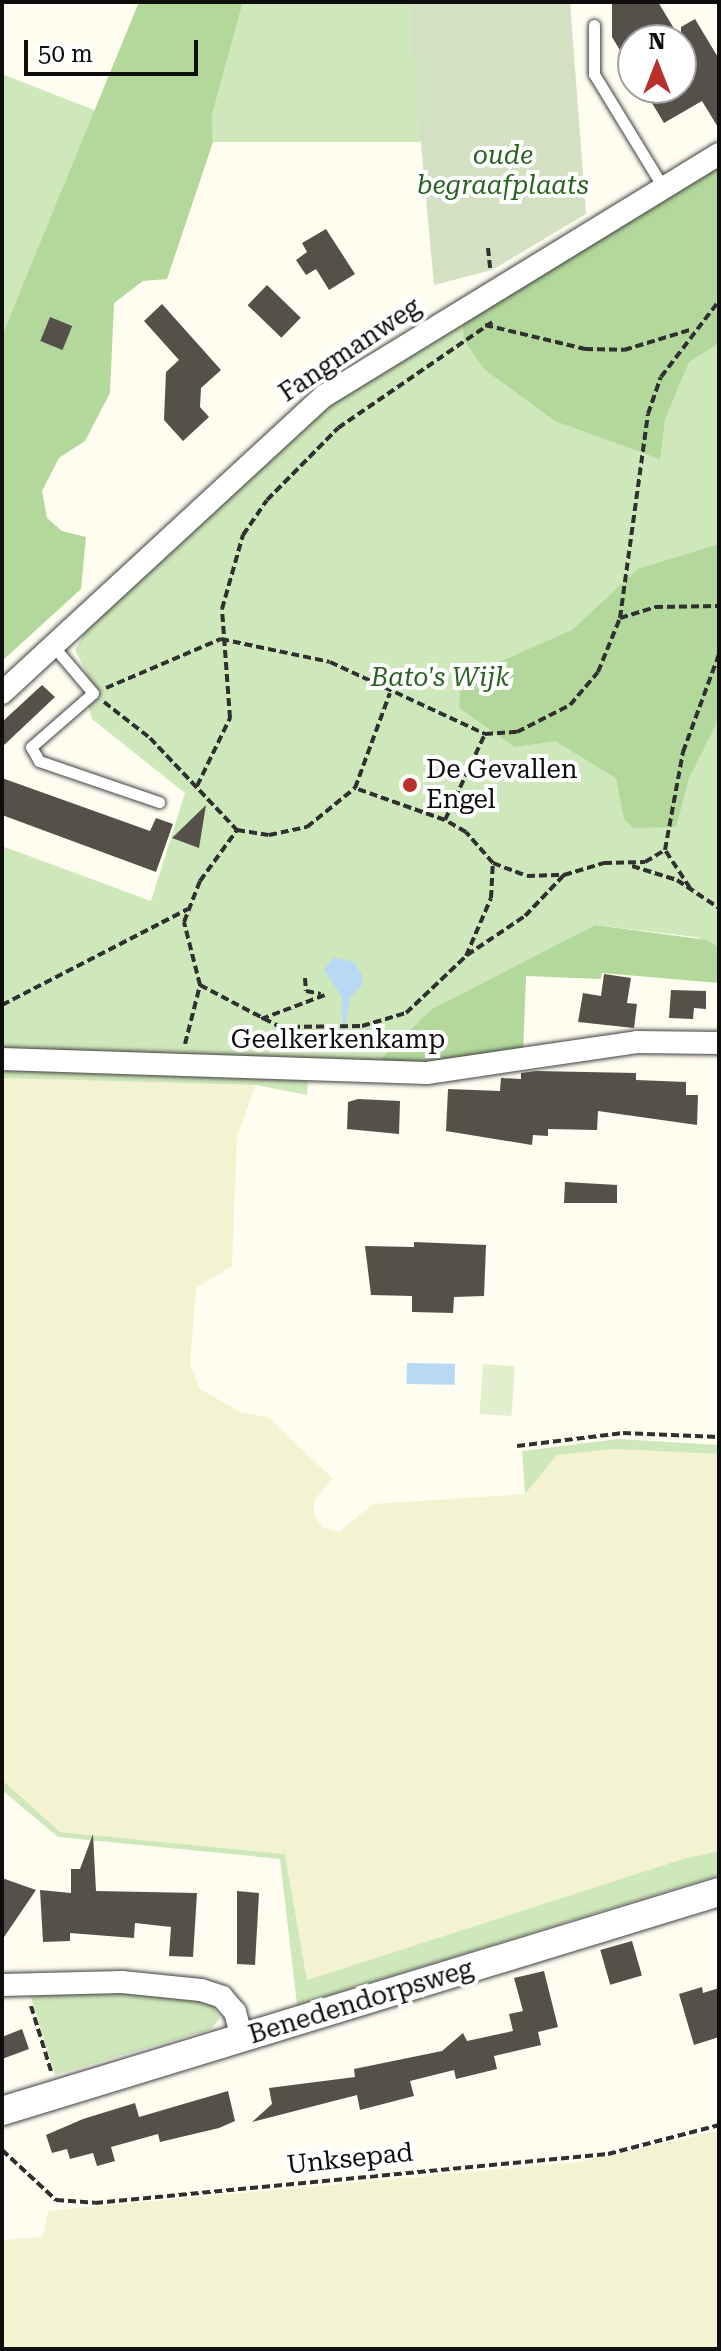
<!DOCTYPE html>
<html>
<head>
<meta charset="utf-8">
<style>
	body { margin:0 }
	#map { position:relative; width:721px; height:2351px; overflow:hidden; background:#fefdf0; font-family:"Roboto Serif",serif }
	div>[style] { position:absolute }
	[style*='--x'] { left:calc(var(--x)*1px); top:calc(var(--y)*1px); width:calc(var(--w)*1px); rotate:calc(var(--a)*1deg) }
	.farmland>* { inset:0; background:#f3f3d1 }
	.green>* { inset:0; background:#cfe8bb }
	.forest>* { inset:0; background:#b2d89b }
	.cemetery>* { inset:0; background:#d4e0c2 }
	.pitch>* { inset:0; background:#e1efcc; transform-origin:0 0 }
	.water>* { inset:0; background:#b7d9f3; transform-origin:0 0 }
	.building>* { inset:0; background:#56504b; transform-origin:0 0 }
	.path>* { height:4px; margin-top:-2px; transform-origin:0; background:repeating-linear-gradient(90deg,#303030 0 8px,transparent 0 12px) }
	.roads { filter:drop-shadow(0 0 2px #414141) drop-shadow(0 0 2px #414141) }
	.service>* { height:11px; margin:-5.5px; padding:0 5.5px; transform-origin:5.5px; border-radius:5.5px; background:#fff }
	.minor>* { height:22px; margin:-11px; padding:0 11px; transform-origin:11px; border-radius:11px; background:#fff }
	.tertiary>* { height:28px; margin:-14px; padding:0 14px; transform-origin:14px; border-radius:14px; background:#fff }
	.dots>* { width:22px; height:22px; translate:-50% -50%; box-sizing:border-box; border:4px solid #fff; border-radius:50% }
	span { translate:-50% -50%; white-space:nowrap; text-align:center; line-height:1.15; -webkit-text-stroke:8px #fff; paint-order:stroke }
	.park-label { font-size:26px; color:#2a6321; font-style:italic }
	.street-label { font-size:26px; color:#0e0e0e }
	.poi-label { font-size:26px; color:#0e0e0e }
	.left { translate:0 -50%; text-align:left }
	.frame { position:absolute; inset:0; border:4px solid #0e0e0e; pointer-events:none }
	.north { position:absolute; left:617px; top:24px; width:80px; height:80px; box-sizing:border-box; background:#fff; border:2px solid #9f9f9f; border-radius:50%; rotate:0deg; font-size:22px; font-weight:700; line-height:32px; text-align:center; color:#0e0e0e }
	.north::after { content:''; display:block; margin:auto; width:28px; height:36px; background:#b82f2c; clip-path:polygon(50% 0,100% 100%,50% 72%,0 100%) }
	.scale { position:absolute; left:24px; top:40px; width:174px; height:36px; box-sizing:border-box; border:4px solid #0e0e0e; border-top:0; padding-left:10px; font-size:24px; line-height:28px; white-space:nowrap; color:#0e0e0e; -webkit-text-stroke:6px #fff; paint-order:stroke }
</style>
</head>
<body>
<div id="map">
	<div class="farmland">
		<i style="clip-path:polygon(2px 1078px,256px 1085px,237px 1137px,232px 1266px,196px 1288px,190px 1364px,200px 1389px,242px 1413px,268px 1417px,333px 1479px,314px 1500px,314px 1516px,324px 1528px,339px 1532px,373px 1504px,525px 1494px,557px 1455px,615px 1449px,719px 1454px,719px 1853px,683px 1859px,307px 1980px,285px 1854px,60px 1832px,2px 1780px)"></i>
		<i style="clip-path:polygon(719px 2131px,719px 2349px,2px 2349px,2px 2240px,43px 2237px,48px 2211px,579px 2162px)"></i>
	</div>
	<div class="green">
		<i style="clip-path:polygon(243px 2px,408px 2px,422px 142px,213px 142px,212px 115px)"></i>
		<i style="clip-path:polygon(2px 74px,99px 112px,2px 336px)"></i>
		<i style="clip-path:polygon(719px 165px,719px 948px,696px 937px,595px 925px,430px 1010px,373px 1067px,2px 1054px,2px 846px,151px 901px,185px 793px,92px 719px,86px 699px,91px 682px,75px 650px,89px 625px,311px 416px)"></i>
		<i style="clip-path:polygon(2px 1068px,48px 1070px,308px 1081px,307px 1095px,256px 1085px,2px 1078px)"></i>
		<i style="clip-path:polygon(618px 1439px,719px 1445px,719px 1454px,615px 1449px,557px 1455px,525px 1494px,522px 1451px)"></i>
		<i style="clip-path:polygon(2px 1780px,60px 1832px,285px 1854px,307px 1980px,683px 1859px,719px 1851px,719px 1875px,297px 2005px,280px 1859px,58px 1837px,2px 1790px)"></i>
		<i style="clip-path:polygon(136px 1990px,209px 2001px,220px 2018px,211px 2029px,55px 2075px,29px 1991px)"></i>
	</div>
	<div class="forest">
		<i style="clip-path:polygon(139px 2px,243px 2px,212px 115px,213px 142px,167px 279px,143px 281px,114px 303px,110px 393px,85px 441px,59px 458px,42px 491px,47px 518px,62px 531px,86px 537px,81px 589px,2px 661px,2px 336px)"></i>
		<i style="clip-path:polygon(719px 165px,719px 343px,689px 362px,665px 419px,660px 459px,555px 421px,484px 369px,464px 340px,462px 320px)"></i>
		<i style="clip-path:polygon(719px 544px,719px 718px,689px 778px,676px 827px,634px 828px,624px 819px,616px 778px,555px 741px,515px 747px,459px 708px,461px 679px,572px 630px,638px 569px)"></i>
		<i style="clip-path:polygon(595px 925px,707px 940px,719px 948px,719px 983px,602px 973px,601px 979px,526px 976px,523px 1053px,373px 1067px,430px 1010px)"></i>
	</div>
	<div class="cemetery">
		<i style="clip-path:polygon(408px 2px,570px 2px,586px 214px,492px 270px,434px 285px)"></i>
	</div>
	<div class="pitch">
		<i style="left:483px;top:1364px;width:32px;height:50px;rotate:4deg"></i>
	</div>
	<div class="water">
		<i style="clip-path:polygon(333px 957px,354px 962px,362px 975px,362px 985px,350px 998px,343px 1042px,342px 997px,324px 970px)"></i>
		<i style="left:407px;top:1363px;width:48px;height:21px;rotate:1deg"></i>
	</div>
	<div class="building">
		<i style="clip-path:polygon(612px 2px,658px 2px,681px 40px,633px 40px,633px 72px,612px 37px)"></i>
		<i style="clip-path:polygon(695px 19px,719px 59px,719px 129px,702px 101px,664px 123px,643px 88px,681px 88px,681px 27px)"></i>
		<i style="clip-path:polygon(326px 229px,355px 274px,329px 290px,316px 269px,306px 275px,296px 260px,307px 252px,302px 243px)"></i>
		<i style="left:267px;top:285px;width:47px;height:28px;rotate:44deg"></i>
		<i style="clip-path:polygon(162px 304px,221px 370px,201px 388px,200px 407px,209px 417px,183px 441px,164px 420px,166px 372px,179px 360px,144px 321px)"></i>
		<i style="left:50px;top:317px;width:24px;height:26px;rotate:22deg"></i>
		<i style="clip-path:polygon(42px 685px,55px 697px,2px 747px,2px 722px)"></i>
		<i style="clip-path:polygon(2px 778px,150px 831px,156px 818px,173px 824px,156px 872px,2px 815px)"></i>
		<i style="clip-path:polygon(206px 805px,199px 848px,172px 838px)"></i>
		<i style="clip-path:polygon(604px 974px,631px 978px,627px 1003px,637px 1004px,634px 1028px,578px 1022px,583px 993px,601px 996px)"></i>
		<i style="clip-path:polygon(671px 990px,706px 991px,706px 1009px,694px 1008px,693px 1019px,669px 1018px)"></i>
		<i style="clip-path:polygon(536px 1071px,636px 1073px,636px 1080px,686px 1082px,686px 1095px,698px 1095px,697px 1125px,598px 1111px,597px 1130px,548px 1129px,548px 1136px,533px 1135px,532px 1145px,446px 1131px,448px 1089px,500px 1091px,501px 1078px,521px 1079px,521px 1073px)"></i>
		<i style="clip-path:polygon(358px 1099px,400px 1101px,399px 1134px,347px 1129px,348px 1102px)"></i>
		<i style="clip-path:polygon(565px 1182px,617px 1185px,617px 1203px,564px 1203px)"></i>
		<i style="clip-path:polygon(414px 1242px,486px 1245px,484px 1296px,454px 1297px,453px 1313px,412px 1312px,412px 1296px,371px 1295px,365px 1246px,414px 1247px)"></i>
		<i style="clip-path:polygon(93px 1834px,96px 1891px,197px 1893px,193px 1957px,169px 1956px,171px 1927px,135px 1923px,134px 1938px,70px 1933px,70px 1941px,43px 1942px,40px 1890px,71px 1893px,71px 1869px,80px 1869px)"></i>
		<i style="clip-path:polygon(2px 1878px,36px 1890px,2px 1940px)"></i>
		<i style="clip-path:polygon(237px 1891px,259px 1893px,255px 1965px,237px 1964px)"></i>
		<i style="left:632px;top:1941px;width:36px;height:33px;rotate:74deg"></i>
		<i style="clip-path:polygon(544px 1971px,558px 2027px,538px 2032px,541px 2045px,494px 2056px,497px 2069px,456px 2079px,454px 2070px,410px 2081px,414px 2096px,360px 2110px,357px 2095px,252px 2122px,272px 2104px,269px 2088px,355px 2077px,354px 2069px,442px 2051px,463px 2033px,467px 2041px,513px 2031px,509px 2014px,523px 2011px,514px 1978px)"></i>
		<i style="clip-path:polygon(702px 1987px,703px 1993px,719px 1988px,719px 2037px,694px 2045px,679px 1994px)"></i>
		<i style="clip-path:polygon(22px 2029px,29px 2049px,2px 2059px,2px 2037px)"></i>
		<i style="clip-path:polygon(228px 2091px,235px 2121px,219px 2128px,160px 2142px,158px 2134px,111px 2147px,115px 2161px,97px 2166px,93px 2153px,70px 2159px,67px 2149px,52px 2153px,46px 2135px,83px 2119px,135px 2103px,139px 2117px)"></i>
	</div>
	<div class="path">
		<i style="--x:488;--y:248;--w:20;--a:84"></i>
		<i style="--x:485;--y:325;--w:103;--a:13.5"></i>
		<i style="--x:585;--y:349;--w:39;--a:1"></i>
		<i style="--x:624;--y:350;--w:69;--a:-16.9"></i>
		<i style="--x:620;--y:618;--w:37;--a:-17"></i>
		<i style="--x:655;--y:607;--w:64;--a:-0.9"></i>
		<i style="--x:106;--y:688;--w:125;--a:-23.1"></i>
		<i style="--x:221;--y:639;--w:111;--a:11.9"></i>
		<i style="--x:330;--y:662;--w:171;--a:24.9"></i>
		<i style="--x:485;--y:734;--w:32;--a:-4"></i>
		<i style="--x:517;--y:732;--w:59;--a:-27"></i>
		<i style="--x:570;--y:705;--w:43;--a:-49.7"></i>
		<i style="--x:598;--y:672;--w:58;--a:-67.8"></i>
		<i style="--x:620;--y:618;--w:206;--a:-82.2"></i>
		<i style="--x:648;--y:414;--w:39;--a:-71"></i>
		<i style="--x:661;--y:377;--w:96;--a:-52.7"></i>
		<i style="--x:104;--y:702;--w:58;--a:38"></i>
		<i style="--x:150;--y:738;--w:127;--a:46.6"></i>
		<i style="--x:197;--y:786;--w:76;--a:-64.1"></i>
		<i style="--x:230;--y:718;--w:109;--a:-94.2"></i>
		<i style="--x:222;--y:609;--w:77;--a:-74.2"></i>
		<i style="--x:243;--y:535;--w:42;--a:-55.6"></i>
		<i style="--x:267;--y:500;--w:101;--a:-45.4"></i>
		<i style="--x:338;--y:428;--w:187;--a:-34.5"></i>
		<i style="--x:445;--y:820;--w:95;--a:-65.1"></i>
		<i style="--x:493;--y:863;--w:36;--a:21"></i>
		<i style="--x:527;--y:876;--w:37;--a:-2"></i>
		<i style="--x:632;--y:866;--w:47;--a:17.3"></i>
		<i style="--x:677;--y:880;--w:50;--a:33.7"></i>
		<i style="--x:690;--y:888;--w:45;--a:-123.3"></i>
		<i style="--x:665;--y:850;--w:100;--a:-79.6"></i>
		<i style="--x:683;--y:752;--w:104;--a:-69.8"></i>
		<i style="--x:467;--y:955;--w:70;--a:-33.9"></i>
		<i style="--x:525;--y:916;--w:57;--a:-46.4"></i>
		<i style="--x:564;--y:875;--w:42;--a:-16.7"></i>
		<i style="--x:604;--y:863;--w:41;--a:-1.4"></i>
		<i style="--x:645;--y:862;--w:23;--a:-31"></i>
		<i style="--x:305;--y:978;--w:13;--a:86"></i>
		<i style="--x:306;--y:991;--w:15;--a:11"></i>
		<i style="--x:200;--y:985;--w:90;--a:27.7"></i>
		<i style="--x:280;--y:1027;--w:82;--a:-0.7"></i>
		<i style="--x:362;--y:1026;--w:46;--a:-16.5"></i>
		<i style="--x:406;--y:1013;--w:83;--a:-43.5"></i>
		<i style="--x:466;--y:956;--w:63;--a:-66.7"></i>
		<i style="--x:491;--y:898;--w:35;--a:-87"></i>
		<i style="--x:493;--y:863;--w:41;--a:-131.1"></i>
		<i style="--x:466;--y:832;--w:24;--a:-150"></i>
		<i style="--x:445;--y:820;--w:96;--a:-160.4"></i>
		<i style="--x:2;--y:1005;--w:209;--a:-27.3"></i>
		<i style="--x:261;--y:1019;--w:68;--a:-20.6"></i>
		<i style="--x:185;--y:1044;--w:61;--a:-75.7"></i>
		<i style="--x:200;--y:985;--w:65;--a:-104.3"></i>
		<i style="--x:184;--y:922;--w:44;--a:-68.7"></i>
		<i style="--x:200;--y:881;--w:63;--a:-54"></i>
		<i style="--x:237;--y:830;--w:32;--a:9"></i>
		<i style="--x:269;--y:835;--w:39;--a:-12"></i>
		<i style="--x:307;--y:827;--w:62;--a:-39.1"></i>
		<i style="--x:355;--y:788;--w:101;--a:-69.8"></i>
		<i style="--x:517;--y:1446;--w:107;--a:-7"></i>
		<i style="--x:623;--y:1433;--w:96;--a:2.4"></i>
		<i style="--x:31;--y:2006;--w:68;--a:72.9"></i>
		<i style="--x:2;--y:2150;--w:74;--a:42.8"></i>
		<i style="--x:56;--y:2200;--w:39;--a:4"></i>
		<i style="--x:95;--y:2203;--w:515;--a:-5.46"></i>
		<i style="--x:608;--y:2154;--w:115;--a:-14.6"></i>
	</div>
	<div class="roads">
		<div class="service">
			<i style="--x:594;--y:25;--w:49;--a:90"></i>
			<i style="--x:594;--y:74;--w:132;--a:58.6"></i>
			<i style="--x:54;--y:647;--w:60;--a:49.7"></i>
			<i style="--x:93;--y:693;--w:82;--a:138.9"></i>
			<i style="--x:31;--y:747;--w:16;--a:60"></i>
			<i style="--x:39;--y:761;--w:127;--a:18.9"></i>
		</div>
		<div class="minor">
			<i style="--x:2;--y:693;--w:438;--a:-42.7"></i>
			<i style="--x:324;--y:396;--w:463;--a:-31.5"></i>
			<i style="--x:2;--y:1059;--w:425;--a:1.9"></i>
			<i style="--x:427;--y:1073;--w:212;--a:-8.4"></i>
			<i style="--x:637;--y:1042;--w:82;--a:0.7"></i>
			<i style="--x:2;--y:1985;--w:120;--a:-1.4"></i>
			<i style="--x:122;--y:1982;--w:79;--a:5.8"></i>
			<i style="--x:201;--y:1990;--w:22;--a:18"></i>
			<i style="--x:222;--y:1997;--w:20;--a:49"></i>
			<i style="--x:235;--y:2012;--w:28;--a:75"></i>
		</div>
		<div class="tertiary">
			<i style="--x:2;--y:2111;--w:750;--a:-16.98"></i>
		</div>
	</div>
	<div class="dots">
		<i style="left:410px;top:785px;background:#b82f2c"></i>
	</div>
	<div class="park-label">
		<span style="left:503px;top:171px">oude<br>begraafplaats</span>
		<span style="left:440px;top:678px">Bato's Wijk</span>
	</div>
	<div class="street-label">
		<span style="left:350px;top:350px;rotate:-34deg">Fangmanweg</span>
		<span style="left:338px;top:1040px">Geelkerkenkamp</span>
		<span style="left:361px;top:2002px;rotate:-17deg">Benedendorpsweg</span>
		<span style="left:350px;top:2159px;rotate:-6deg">Unksepad</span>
	</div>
	<div class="poi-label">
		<span class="left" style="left:426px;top:785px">De Gevallen<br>Engel</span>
	</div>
	<div class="frame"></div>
	<div class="north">N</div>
	<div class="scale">50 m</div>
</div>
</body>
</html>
